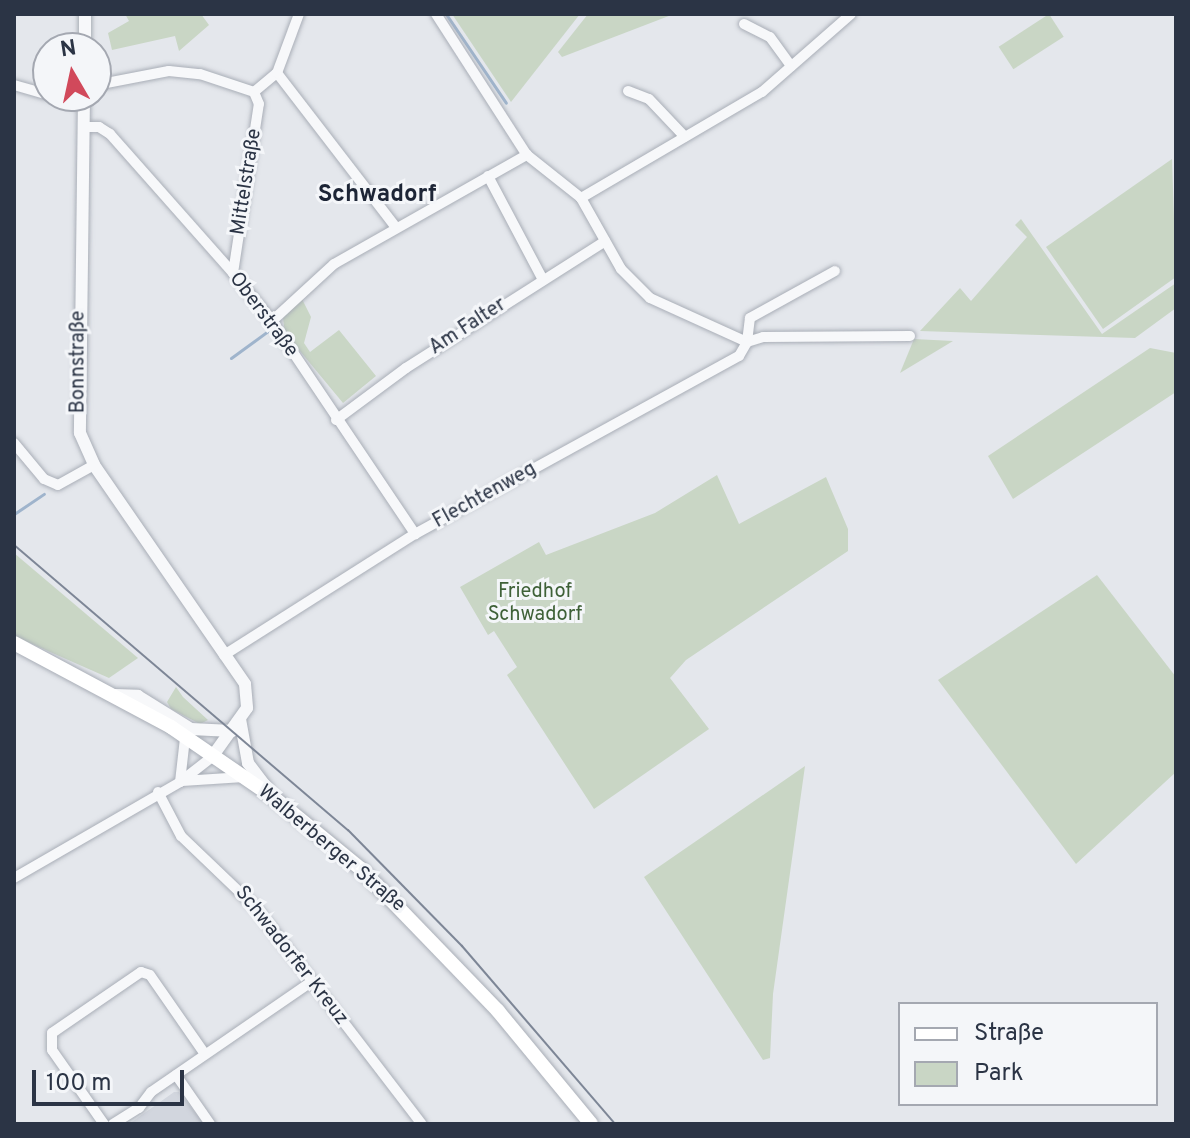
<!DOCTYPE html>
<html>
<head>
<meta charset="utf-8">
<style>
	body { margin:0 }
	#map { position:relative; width:1190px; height:1138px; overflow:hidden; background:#e4e7ec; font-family:Overpass,sans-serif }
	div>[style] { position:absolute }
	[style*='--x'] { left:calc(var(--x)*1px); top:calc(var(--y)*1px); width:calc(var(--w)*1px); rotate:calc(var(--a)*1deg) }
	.built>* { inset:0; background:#d2d6de }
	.green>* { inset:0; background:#c9d6c5; transform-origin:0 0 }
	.stream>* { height:3px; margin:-1.5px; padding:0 1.5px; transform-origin:1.5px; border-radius:1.5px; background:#9fb4cc }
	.roads { filter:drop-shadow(0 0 2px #a9aeb7) drop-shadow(0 0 2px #a9aeb7) }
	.minor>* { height:10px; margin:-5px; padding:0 5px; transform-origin:5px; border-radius:5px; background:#f7f8fa }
	.tertiary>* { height:12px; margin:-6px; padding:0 6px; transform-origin:6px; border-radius:6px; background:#f7f8fa }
	.secondary>* { height:14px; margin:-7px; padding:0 7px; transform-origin:7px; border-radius:7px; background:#fff }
	.tram>* { height:2px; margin:-1px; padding:0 1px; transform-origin:1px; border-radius:1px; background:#7d8696 }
	span { translate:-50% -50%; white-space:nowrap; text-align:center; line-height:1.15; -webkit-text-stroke:6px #f4f6f9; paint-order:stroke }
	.street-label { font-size:20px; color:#2b3445 }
	.park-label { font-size:20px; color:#3f6138 }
	.quarter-label { font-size:24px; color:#1d2536; font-weight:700 }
	.frame { position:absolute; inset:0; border:16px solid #2b3445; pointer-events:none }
	.legend { position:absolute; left:898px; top:1002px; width:260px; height:104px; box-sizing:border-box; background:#f4f6f9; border:2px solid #a4a8b1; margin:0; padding:10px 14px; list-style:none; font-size:24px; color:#2b3445 }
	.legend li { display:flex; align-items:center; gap:16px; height:40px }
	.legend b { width:40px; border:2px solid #a4a8b1 }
	.north { position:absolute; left:32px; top:32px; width:80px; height:80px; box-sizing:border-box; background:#f4f6f9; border:2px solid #a4a8b1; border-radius:50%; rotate:351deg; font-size:22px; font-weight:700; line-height:32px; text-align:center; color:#2b3445 }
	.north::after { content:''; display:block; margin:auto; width:28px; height:36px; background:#d1495b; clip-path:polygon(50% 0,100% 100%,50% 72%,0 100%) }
	.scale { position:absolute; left:32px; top:1070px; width:152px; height:36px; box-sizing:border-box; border:4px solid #2b3445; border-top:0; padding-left:10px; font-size:24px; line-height:28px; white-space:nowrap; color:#2b3445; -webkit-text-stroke:6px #f4f6f9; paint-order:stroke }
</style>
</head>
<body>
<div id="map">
	<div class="built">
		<i style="clip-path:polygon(179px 1092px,204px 1124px,129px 1124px,174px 1092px)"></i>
	</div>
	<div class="green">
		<i style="clip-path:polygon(125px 14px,201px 14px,209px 25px,179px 51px,175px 36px,112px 50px,108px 33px,129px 21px)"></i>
		<i style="clip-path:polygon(452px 14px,580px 14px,511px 102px)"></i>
		<i style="clip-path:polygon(588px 14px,674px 14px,562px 57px,558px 52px)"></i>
		<i style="left:1049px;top:14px;width:27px;height:60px;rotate:57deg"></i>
		<i style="clip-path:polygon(1172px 159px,1176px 277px,1103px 329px,1046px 247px)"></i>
		<i style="clip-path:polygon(1021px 219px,1102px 334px,1176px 283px,1176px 308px,1135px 338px,920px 331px,960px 288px,971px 301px,1027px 237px,1015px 225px)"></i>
		<i style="clip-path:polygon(302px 299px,311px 317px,304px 343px,310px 352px,339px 330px,376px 376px,343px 403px,285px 333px,283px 318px)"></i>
		<i style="clip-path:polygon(914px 339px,953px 341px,900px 373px)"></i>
		<i style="clip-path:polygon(1150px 348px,1176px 353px,1176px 392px,1013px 499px,988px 456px)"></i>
		<i style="clip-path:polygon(717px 475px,739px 524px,826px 477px,848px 529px,848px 551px,686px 660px,670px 678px,709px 729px,594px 809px,507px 675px,517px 667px,494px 631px,488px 635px,460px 587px,539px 542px,546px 555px,655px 513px)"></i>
		<i style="clip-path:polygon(14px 553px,138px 658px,109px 678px,14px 636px)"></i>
		<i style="clip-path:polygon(1097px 575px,1176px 677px,1176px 772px,1076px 864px,938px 680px)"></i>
		<i style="clip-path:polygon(176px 687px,183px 697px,208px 720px,200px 724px,171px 709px,167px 702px)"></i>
		<i style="clip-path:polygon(805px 766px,773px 994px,770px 1058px,763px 1060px,644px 877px)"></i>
	</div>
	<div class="stream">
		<i style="--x:446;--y:14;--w:107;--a:56"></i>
		<i style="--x:231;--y:358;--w:46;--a:-36.1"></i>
		<i style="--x:14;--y:514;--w:36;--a:-34"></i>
	</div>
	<div class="roads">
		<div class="minor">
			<i style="--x:436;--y:14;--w:168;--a:57.2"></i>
			<i style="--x:527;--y:155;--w:69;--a:38.5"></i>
			<i style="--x:581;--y:198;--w:81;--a:60.6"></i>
			<i style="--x:621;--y:269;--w:41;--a:45"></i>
			<i style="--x:650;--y:298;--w:107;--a:24.4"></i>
			<i style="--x:747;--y:342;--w:17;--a:-17"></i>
			<i style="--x:763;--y:337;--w:147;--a:-0.4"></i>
			<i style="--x:744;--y:24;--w:29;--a:27"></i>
			<i style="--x:770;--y:37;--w:36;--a:54"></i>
			<i style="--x:277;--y:73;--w:193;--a:52.4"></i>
			<i style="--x:14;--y:85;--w:35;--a:16"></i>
			<i style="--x:96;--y:85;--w:74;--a:-10.9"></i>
			<i style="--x:169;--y:71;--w:31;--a:6"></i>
			<i style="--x:200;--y:74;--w:57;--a:18.4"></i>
			<i style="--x:628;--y:91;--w:22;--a:21"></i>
			<i style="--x:649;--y:99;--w:52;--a:46.5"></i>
			<i style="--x:254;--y:92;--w:30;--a:-40"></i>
			<i style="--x:277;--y:73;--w:63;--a:-69.6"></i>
			<i style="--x:51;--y:96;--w:34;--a:17"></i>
			<i style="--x:83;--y:127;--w:16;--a:0"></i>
			<i style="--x:99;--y:127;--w:13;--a:32"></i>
			<i style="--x:110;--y:134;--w:186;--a:48.5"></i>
			<i style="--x:233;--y:273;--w:62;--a:50.9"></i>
			<i style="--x:272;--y:321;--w:257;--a:56.1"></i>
			<i style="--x:488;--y:176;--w:115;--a:62.1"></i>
			<i style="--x:581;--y:198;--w:210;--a:-30.4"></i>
			<i style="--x:762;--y:92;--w:118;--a:-41.2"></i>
			<i style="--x:233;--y:273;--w:171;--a:-81.3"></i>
			<i style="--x:259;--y:104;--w:13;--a:-113"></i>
			<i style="--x:272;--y:321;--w:84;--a:-42.6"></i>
			<i style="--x:334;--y:264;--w:222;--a:-29.5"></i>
			<i style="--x:336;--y:420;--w:87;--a:-36.6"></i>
			<i style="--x:406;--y:368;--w:236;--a:-32.5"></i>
			<i style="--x:14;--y:443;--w:47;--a:50.2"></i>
			<i style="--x:44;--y:479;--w:15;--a:23"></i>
			<i style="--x:58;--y:485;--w:41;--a:-29.1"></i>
			<i style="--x:224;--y:655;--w:226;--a:-32.4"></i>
			<i style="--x:415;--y:534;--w:370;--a:-28.8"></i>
			<i style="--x:739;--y:356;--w:16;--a:-60"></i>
			<i style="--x:747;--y:342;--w:24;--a:-83"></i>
			<i style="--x:750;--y:318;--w:97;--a:-28.9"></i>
			<i style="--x:182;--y:781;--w:62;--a:-3.7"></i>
			<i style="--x:180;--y:782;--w:44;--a:-83.5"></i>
			<i style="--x:158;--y:792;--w:50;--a:62.4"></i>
			<i style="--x:181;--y:836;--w:104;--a:43.8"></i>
			<i style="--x:256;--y:908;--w:272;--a:52.5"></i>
			<i style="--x:14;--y:878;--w:192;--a:-30"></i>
			<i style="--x:180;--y:782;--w:41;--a:-38"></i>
			<i style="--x:176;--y:1075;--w:60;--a:55.2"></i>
			<i style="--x:104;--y:1124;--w:90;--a:-125.1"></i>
			<i style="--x:52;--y:1050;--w:17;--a:-90"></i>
			<i style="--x:52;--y:1033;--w:108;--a:-34.4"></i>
			<i style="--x:141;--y:972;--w:9;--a:18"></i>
			<i style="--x:150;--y:975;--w:96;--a:55.2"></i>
			<i style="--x:113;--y:1124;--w:31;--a:-32"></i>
			<i style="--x:139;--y:1108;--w:20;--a:-53"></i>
			<i style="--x:151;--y:1092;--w:194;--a:-34.5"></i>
		</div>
		<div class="tertiary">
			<i style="--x:85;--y:48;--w:34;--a:-90"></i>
			<i style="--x:84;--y:96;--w:337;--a:90.7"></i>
			<i style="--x:80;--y:433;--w:35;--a:66"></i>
			<i style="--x:94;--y:465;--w:266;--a:55.4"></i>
			<i style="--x:245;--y:684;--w:24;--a:85"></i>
			<i style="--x:247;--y:708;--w:60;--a:125.5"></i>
			<i style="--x:115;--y:695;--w:23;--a:2"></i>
			<i style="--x:138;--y:696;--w:62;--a:31.9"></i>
			<i style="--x:191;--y:729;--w:41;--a:2.8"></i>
			<i style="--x:240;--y:719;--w:45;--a:79.7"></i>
			<i style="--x:248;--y:763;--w:35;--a:53"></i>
		</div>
		<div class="secondary">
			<i style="--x:14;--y:643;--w:178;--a:28.1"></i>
			<i style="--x:171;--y:727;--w:124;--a:34.5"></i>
			<i style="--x:273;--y:797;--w:114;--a:39.3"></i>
			<i style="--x:361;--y:869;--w:197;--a:46"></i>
			<i style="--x:498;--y:1011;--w:146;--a:50.5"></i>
		</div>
	</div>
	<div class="tram">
		<i style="--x:14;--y:545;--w:439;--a:40.5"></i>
		<i style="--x:348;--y:830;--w:163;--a:45.5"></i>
		<i style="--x:462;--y:946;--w:235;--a:49.3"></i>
	</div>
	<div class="street-label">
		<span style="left:247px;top:182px;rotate:-81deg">Mittelstraße</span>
		<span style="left:263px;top:315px;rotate:53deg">Oberstraße</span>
		<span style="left:468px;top:327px;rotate:-33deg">Am Falter</span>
		<span style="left:79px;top:362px;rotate:-90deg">Bonnstraße</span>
		<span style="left:485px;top:496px;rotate:-29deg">Flechtenweg</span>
		<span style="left:331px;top:849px;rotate:40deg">Walberberger Straße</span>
		<span style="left:291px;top:956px;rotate:52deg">Schwadorfer Kreuz</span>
	</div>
	<div class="park-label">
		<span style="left:535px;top:604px">Friedhof<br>Schwadorf</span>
	</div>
	<div class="quarter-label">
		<span style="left:377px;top:196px">Schwadorf</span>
	</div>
	<div class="frame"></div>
	<ul class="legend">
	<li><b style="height:10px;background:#fff"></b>Straße</li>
	<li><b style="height:22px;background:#c9d6c5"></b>Park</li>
	</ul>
	<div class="north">N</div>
	<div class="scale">100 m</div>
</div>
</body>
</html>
